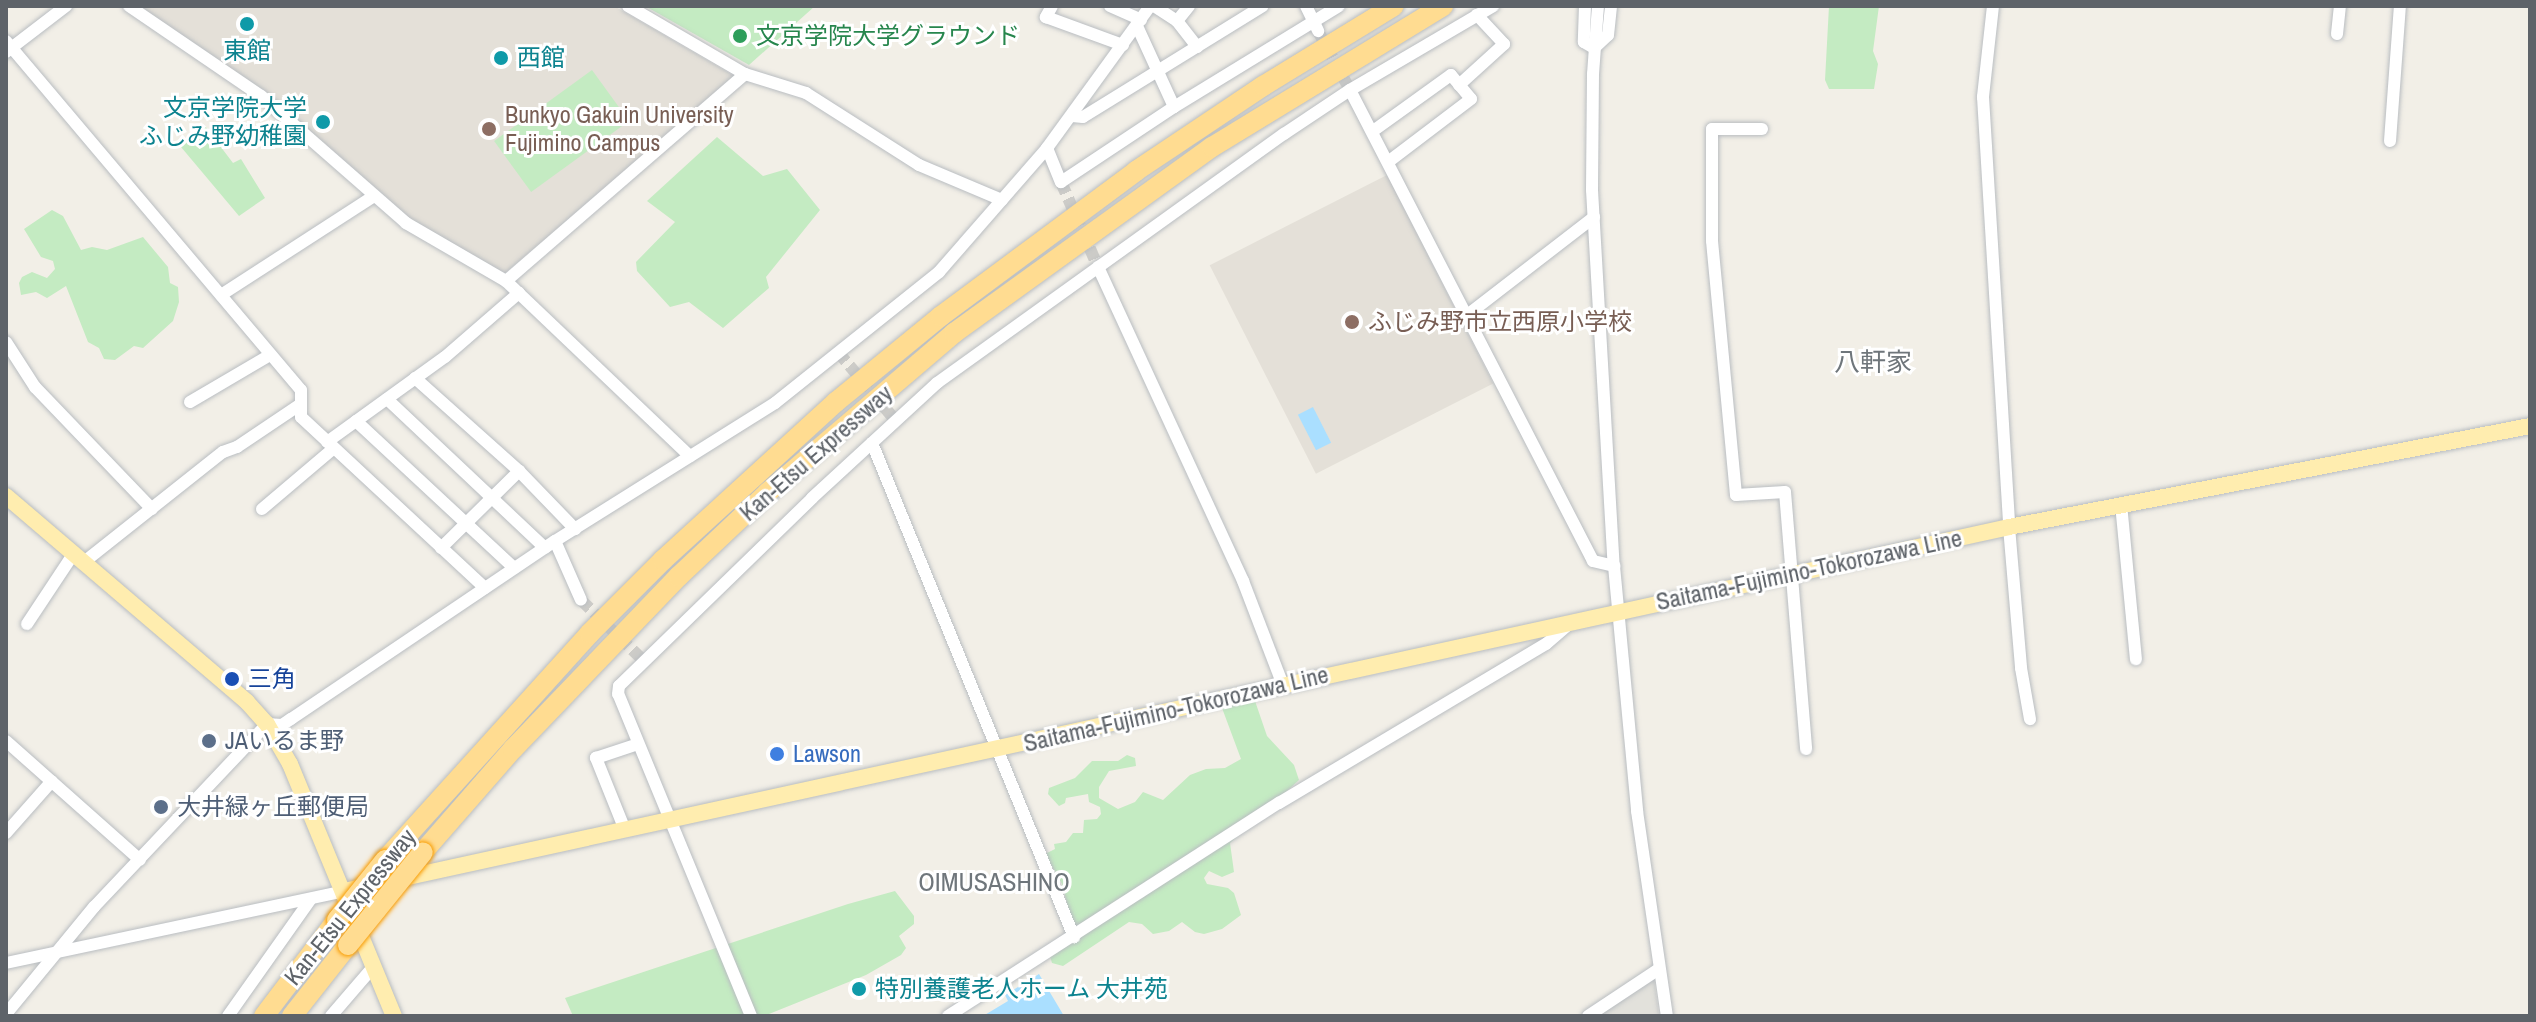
<!DOCTYPE html>
<html>
<head>
<meta charset="utf-8">
<style>
	body { margin:0 }
	#map { position:relative; width:2536px; height:1022px; overflow:hidden; background:#f2efe7; font-family:"Archivo Narrow","Noto Sans JP",sans-serif }
	div>[style] { position:absolute }
	[style*='--x'] { left:calc(var(--x)*1px); top:calc(var(--y)*1px); width:calc(var(--w)*1px); rotate:calc(var(--a)*1deg) }
	.industrial>* { inset:0; background:#e2e1db }
	.education>* { inset:0; background:#e4e0d8; transform-origin:0 0 }
	.green>* { inset:0; background:#c4ebc2; transform-origin:0 0 }
	.water>* { inset:0; background:#aadfff; transform-origin:0 0 }
	.minor-tunnel>* { height:12px; margin-top:-6px; transform-origin:0; background:repeating-linear-gradient(90deg,#cdccc8 0 12px,transparent 0 18px) }
	.roads { filter:drop-shadow(0 0 2px #b9bdc1) drop-shadow(0 0 2px #b9bdc1) }
	.minor>* { height:12px; margin:-6px; padding:0 6px; transform-origin:6px; border-radius:6px; background:#fff }
	.major>* { height:16px; margin:-8px; padding:0 8px; transform-origin:8px; border-radius:8px; background:#ffedaf }
	.highway>* { height:20px; margin:-10px; padding:0 10px; transform-origin:10px; border-radius:10px; background:#ffdc91 }
	.bridges { filter:drop-shadow(0 0 2px #f99c00) drop-shadow(0 0 2px #f99c00) }
	.highway-bridge>* { height:20px; margin:-10px; padding:0 10px; transform-origin:10px; border-radius:10px; background:#ffdc91 }
	.dots>* { width:22px; height:22px; translate:-50% -50%; box-sizing:border-box; border:4px solid #fff; border-radius:50% }
	span { translate:-50% -50%; white-space:nowrap; text-align:center; line-height:1.15; -webkit-text-stroke:6px #fff; paint-order:stroke }
	.leisure-label { font-size:24px; color:#27864d }
	.left { translate:0 -50%; text-align:left }
	.culture-label { font-size:24px; color:#0d838f }
	.right { translate:-100% -50%; text-align:right }
	.education-label { font-size:24px; color:#785e54 }
	.street-label { font-size:24px; color:#5e6369 }
	.transit-label { font-size:24px; color:#164399 }
	.service-label { font-size:24px; color:#4e5e75 }
	.shop-label { font-size:24px; color:#366cbe }
	.neighbourhood-label { font-size:26px; color:#6f767b }
	.frame { position:absolute; inset:0; border:8px solid #5e6369; pointer-events:none }
</style>
</head>
<body>
<div id="map">
	<div class="industrial">
		<i style="clip-path:polygon(1649px 978px,1654px 980px,1659px 1016px,1592px 1016px)"></i>
	</div>
	<div class="education">
		<i style="clip-path:polygon(139px 6px,614px 6px,736px 77px,504px 274px,408px 218px)"></i>
		<i style="left:1387px;top:175px;width:234px;height:199px;rotate:63deg"></i>
	</div>
	<div class="green">
		<i style="clip-path:polygon(645px 6px,815px 6px,749px 65px)"></i>
		<i style="clip-path:polygon(1829px 6px,1879px 6px,1873px 51px,1878px 64px,1874px 89px,1829px 89px,1825px 80px)"></i>
		<i style="left:592px;top:70px;width:63px;height:121px;rotate:54deg"></i>
		<i style="clip-path:polygon(205px 126px,233px 163px,241px 159px,265px 198px,239px 216px,181px 147px)"></i>
		<i style="clip-path:polygon(717px 137px,763px 176px,787px 169px,820px 210px,766px 277px,769px 288px,723px 328px,689px 302px,670px 307px,637px 271px,636px 262px,675px 222px,647px 201px)"></i>
		<i style="clip-path:polygon(52px 210px,63px 216px,81px 250px,92px 247px,107px 250px,143px 237px,168px 267px,170px 283px,178px 287px,179px 302px,173px 321px,143px 348px,134px 346px,115px 360px,104px 359px,99px 348px,88px 342px,66px 286px,47px 298px,36px 292px,21px 295px,19px 283px,22px 277px,32px 272px,47px 278px,55px 269px,53px 261px,41px 257px,24px 229px)"></i>
		<i style="clip-path:polygon(1254px 698px,1267px 736px,1294px 765px,1299px 780px,1230px 843px,1234px 872px,1222px 877px,1209px 871px,1204px 878px,1207px 884px,1228px 888px,1234px 893px,1241px 915px,1222px 929px,1204px 934px,1195px 932px,1182px 922px,1169px 931px,1153px 934px,1142px 924px,1129px 922px,1063px 966px,1052px 963px,1047px 947px,1063px 937px,1072px 923px,1062px 884px,1045px 854px,1055px 849px,1054px 844px,1066px 842px,1073px 833px,1083px 833px,1084px 820px,1097px 819px,1101px 814px,1100px 807px,1089px 802px,1088px 794px,1066px 798px,1065px 803px,1059px 806px,1048px 794px,1049px 788px,1075px 778px,1092px 761px,1118px 761px,1127px 755px,1135px 758px,1136px 766px,1109px 771px,1099px 787px,1099px 798px,1118px 809px,1135px 802px,1143px 792px,1163px 800px,1190px 775px,1206px 769px,1225px 768px,1241px 759px,1222px 708px,1231px 700px)"></i>
		<i style="clip-path:polygon(895px 891px,914px 916px,914px 924px,899px 936px,906px 948px,901px 955px,866px 975px,764px 1016px,573px 1016px,565px 998px,848px 904px)"></i>
	</div>
	<div class="water">
		<i style="left:1313px;top:407px;width:40px;height:17px;rotate:63deg"></i>
		<i style="clip-path:polygon(1039px 974px,1064px 1016px,983px 1016px,1008px 1001px,1005px 995px)"></i>
	</div>
	<div class="minor-tunnel">
		<i style="--x:1318;--y:31;--w:67;--a:61.5"></i>
		<i style="--x:1061;--y:182;--w:93;--a:66.5"></i>
		<i style="--x:838;--y:352;--w:89;--a:50"></i>
		<i style="--x:581;--y:600;--w:88;--a:44.1"></i>
	</div>
	<div class="roads">
		<div class="minor">
			<i style="--x:129;--y:6;--w:160;--a:34.3"></i>
			<i style="--x:261;--y:96;--w:193;--a:41.2"></i>
			<i style="--x:406;--y:223;--w:116;--a:30.1"></i>
			<i style="--x:506;--y:281;--w:254;--a:43.6"></i>
			<i style="--x:628;--y:6;--w:135;--a:30.2"></i>
			<i style="--x:745;--y:74;--w:64;--a:17.3"></i>
			<i style="--x:806;--y:93;--w:134;--a:32.5"></i>
			<i style="--x:919;--y:165;--w:90;--a:22.9"></i>
			<i style="--x:1052;--y:6;--w:13;--a:119"></i>
			<i style="--x:1046;--y:17;--w:82;--a:20"></i>
			<i style="--x:1110;--y:6;--w:34;--a:24"></i>
			<i style="--x:1154;--y:6;--w:27;--a:33"></i>
			<i style="--x:1177;--y:21;--w:33;--a:52"></i>
			<i style="--x:1306;--y:6;--w:28;--a:64"></i>
			<i style="--x:1585;--y:6;--w:36;--a:92"></i>
			<i style="--x:1584;--y:42;--w:12;--a:31"></i>
			<i style="--x:1594;--y:48;--w:19;--a:-43"></i>
			<i style="--x:1608;--y:35;--w:29;--a:-84"></i>
			<i style="--x:1598;--y:6;--w:68;--a:94.2"></i>
			<i style="--x:1593;--y:74;--w:116;--a:90.5"></i>
			<i style="--x:1592;--y:190;--w:377;--a:86.7"></i>
			<i style="--x:1614;--y:566;--w:246;--a:84.6"></i>
			<i style="--x:1637;--y:811;--w:207;--a:81.7"></i>
			<i style="--x:1993;--y:6;--w:92;--a:96.3"></i>
			<i style="--x:1983;--y:97;--w:431;--a:86.5"></i>
			<i style="--x:2009;--y:527;--w:142;--a:85.1"></i>
			<i style="--x:2021;--y:668;--w:52;--a:80"></i>
			<i style="--x:1177;--y:21;--w:19;--a:-51"></i>
			<i style="--x:1137;--y:26;--w:89;--a:65.4"></i>
			<i style="--x:2337;--y:34;--w:28;--a:-84"></i>
			<i style="--x:6;--y:41;--w:457;--a:49.8"></i>
			<i style="--x:301;--y:390;--w:27;--a:90"></i>
			<i style="--x:301;--y:417;--w:251;--a:42.9"></i>
			<i style="--x:6;--y:52;--w:76;--a:-37.5"></i>
			<i style="--x:1459;--y:85;--w:61;--a:-42.3"></i>
			<i style="--x:1504;--y:44;--w:40;--a:-133"></i>
			<i style="--x:1350;--y:90;--w:530;--a:62.71"></i>
			<i style="--x:1593;--y:561;--w:22;--a:13"></i>
			<i style="--x:1072;--y:116;--w:11;--a:5"></i>
			<i style="--x:1083;--y:117;--w:211;--a:-31.7"></i>
			<i style="--x:1762;--y:129;--w:50;--a:180"></i>
			<i style="--x:1712;--y:129;--w:112;--a:90"></i>
			<i style="--x:1712;--y:241;--w:255;--a:84.6"></i>
			<i style="--x:1736;--y:495;--w:49;--a:-3.5"></i>
			<i style="--x:1785;--y:492;--w:258;--a:85.3"></i>
			<i style="--x:1373;--y:131;--w:96;--a:-35.7"></i>
			<i style="--x:1451;--y:75;--w:31;--a:50"></i>
			<i style="--x:1471;--y:99;--w:104;--a:142.8"></i>
			<i style="--x:2390;--y:141;--w:135;--a:-85.8"></i>
			<i style="--x:1047;--y:148;--w:37;--a:68"></i>
			<i style="--x:1061;--y:182;--w:136;--a:-33.6"></i>
			<i style="--x:1174;--y:107;--w:193;--a:-31.5"></i>
			<i style="--x:1098;--y:267;--w:346;--a:65.2"></i>
			<i style="--x:1243;--y:581;--w:111;--a:69"></i>
			<i style="--x:506;--y:281;--w:316;--a:-40.9"></i>
			<i style="--x:221;--y:295;--w:182;--a:-32.9"></i>
			<i style="--x:1466;--y:316;--w:162;--a:-37.7"></i>
			<i style="--x:6;--y:342;--w:54;--a:57.2"></i>
			<i style="--x:35;--y:387;--w:169;--a:46.2"></i>
			<i style="--x:415;--y:378;--w:140;--a:41.8"></i>
			<i style="--x:519;--y:471;--w:81;--a:46"></i>
			<i style="--x:387;--y:399;--w:217;--a:43.3"></i>
			<i style="--x:190;--y:402;--w:93;--a:-30.4"></i>
			<i style="--x:356;--y:421;--w:216;--a:42.9"></i>
			<i style="--x:327;--y:442;--w:145;--a:-35.8"></i>
			<i style="--x:445;--y:357;--w:98;--a:-40.9"></i>
			<i style="--x:872;--y:443;--w:534;--a:67.76"></i>
			<i style="--x:2121;--y:504;--w:156;--a:84.5"></i>
			<i style="--x:262;--y:509;--w:94;--a:-40.3"></i>
			<i style="--x:555;--y:541;--w:64;--a:66.2"></i>
			<i style="--x:441;--y:548;--w:110;--a:-44.6"></i>
			<i style="--x:84;--y:562;--w:177;--a:-38.4"></i>
			<i style="--x:223;--y:452;--w:15;--a:-20"></i>
			<i style="--x:237;--y:447;--w:77;--a:-33.9"></i>
			<i style="--x:27;--y:624;--w:85;--a:-56.5"></i>
			<i style="--x:6;--y:741;--w:179;--a:41.6"></i>
			<i style="--x:625;--y:830;--w:78;--a:-111.9"></i>
			<i style="--x:596;--y:758;--w:44;--a:-18.4"></i>
			<i style="--x:6;--y:833;--w:69;--a:-48.5"></i>
			<i style="--x:6;--y:963;--w:346;--a:-12"></i>
			<i style="--x:6;--y:1014;--w:139;--a:-50.6"></i>
			<i style="--x:94;--y:907;--w:252;--a:-46.6"></i>
			<i style="--x:267;--y:724;--w:15;--a:4"></i>
			<i style="--x:282;--y:725;--w:11;--a:-34"></i>
			<i style="--x:291;--y:719;--w:318;--a:-34"></i>
			<i style="--x:555;--y:541;--w:260;--a:-32.1"></i>
			<i style="--x:775;--y:403;--w:210;--a:-38.6"></i>
			<i style="--x:939;--y:272;--w:164;--a:-48.9"></i>
			<i style="--x:1047;--y:148;--w:175;--a:-54"></i>
			<i style="--x:228;--y:1016;--w:142;--a:-54.7"></i>
			<i style="--x:331;--y:1016;--w:66;--a:-49.3"></i>
			<i style="--x:751;--y:1016;--w:348;--a:-112.4"></i>
			<i style="--x:618;--y:694;--w:8;--a:-83"></i>
			<i style="--x:619;--y:686;--w:269;--a:-44.2"></i>
			<i style="--x:812;--y:498;--w:170;--a:-42.6"></i>
			<i style="--x:937;--y:383;--w:427;--a:-35.7"></i>
			<i style="--x:1284;--y:134;--w:79;--a:-33.7"></i>
			<i style="--x:1350;--y:90;--w:166;--a:-30.4"></i>
			<i style="--x:948;--y:1016;--w:394;--a:-32.8"></i>
			<i style="--x:1279;--y:803;--w:311;--a:-30.8"></i>
			<i style="--x:1546;--y:644;--w:33;--a:-41"></i>
			<i style="--x:1588;--y:1016;--w:85;--a:-33.5"></i>
		</div>
		<div class="major">
			<i style="--x:6;--y:496;--w:317;--a:40.5"></i>
			<i style="--x:247;--y:702;--w:30;--a:48"></i>
			<i style="--x:267;--y:724;--w:46;--a:60.1"></i>
			<i style="--x:290;--y:764;--w:273;--a:67.6"></i>
			<i style="--x:344;--y:891;--w:1704;--a:-12.33"></i>
			<i style="--x:2009;--y:527;--w:531;--a:-10.97"></i>
		</div>
		<div class="highway">
			<i style="--x:423;--y:852;--w:137;--a:-48.9"></i>
			<i style="--x:513;--y:749;--w:240;--a:-46.2"></i>
			<i style="--x:679;--y:576;--w:122;--a:-43.3"></i>
			<i style="--x:768;--y:492;--w:245;--a:-40.5"></i>
			<i style="--x:954;--y:333;--w:318;--a:-35.8"></i>
			<i style="--x:1212;--y:147;--w:271;--a:-31.4"></i>
			<i style="--x:385;--y:860;--w:306;--a:-47.9"></i>
			<i style="--x:590;--y:633;--w:103;--a:-45"></i>
			<i style="--x:663;--y:560;--w:234;--a:-42.4"></i>
			<i style="--x:836;--y:402;--w:136;--a:-39.3"></i>
			<i style="--x:941;--y:316;--w:243;--a:-36.6"></i>
			<i style="--x:1136;--y:171;--w:153;--a:-33.8"></i>
			<i style="--x:1263;--y:86;--w:153;--a:-31.4"></i>
			<i style="--x:264;--y:1016;--w:121;--a:-52.8"></i>
			<i style="--x:292;--y:1016;--w:90;--a:-51.7"></i>
		</div>
	</div>
	<div class="bridges">
		<div class="highway-bridge">
			<i style="--x:337;--y:920;--w:77;--a:-51.3"></i>
			<i style="--x:348;--y:945;--w:119;--a:-51.1"></i>
		</div>
	</div>
	<div class="dots">
		<i style="left:247px;top:24px;background:#0f9aa8"></i>
		<i style="left:740px;top:36px;background:#2e9e5b"></i>
		<i style="left:501px;top:58px;background:#0f9aa8"></i>
		<i style="left:323px;top:122px;background:#0f9aa8"></i>
		<i style="left:489px;top:129px;background:#8d6e63"></i>
		<i style="left:1352px;top:322px;background:#8d6e63"></i>
		<i style="left:232px;top:679px;background:#1a4fb4"></i>
		<i style="left:209px;top:741px;background:#5c6f8a"></i>
		<i style="left:777px;top:754px;background:#3f7fe0"></i>
		<i style="left:161px;top:807px;background:#5c6f8a"></i>
		<i style="left:859px;top:989px;background:#0f9aa8"></i>
	</div>
	<div class="leisure-label">
		<span class="left" style="left:756px;top:36px">文京学院大学グラウンド</span>
	</div>
	<div class="culture-label">
		<span style="left:247px;top:51px">東館</span>
		<span class="left" style="left:517px;top:58px">西館</span>
		<span class="right" style="left:307px;top:122px">文京学院大学<br>ふじみ野幼稚園</span>
		<span class="left" style="left:875px;top:989px">特別養護老人ホーム 大井苑</span>
	</div>
	<div class="education-label">
		<span class="left" style="left:505px;top:129px">Bunkyo Gakuin University<br>Fujimino Campus</span>
		<span class="left" style="left:1368px;top:322px">ふじみ野市立西原小学校</span>
	</div>
	<div class="street-label">
		<span style="left:816px;top:453px;rotate:-41deg">Kan-Etsu Expressway</span>
		<span style="left:1809px;top:570px;rotate:-12deg">Saitama-Fujimino-Tokorozawa Line</span>
		<span style="left:1176px;top:709px;rotate:-13deg">Saitama-Fujimino-Tokorozawa Line</span>
		<span style="left:350px;top:907px;rotate:-51deg">Kan-Etsu Expressway</span>
	</div>
	<div class="transit-label">
		<span class="left" style="left:248px;top:679px">三角</span>
	</div>
	<div class="service-label">
		<span class="left" style="left:225px;top:741px">JAいるま野</span>
		<span class="left" style="left:177px;top:807px">大井緑ヶ丘郵便局</span>
	</div>
	<div class="shop-label">
		<span class="left" style="left:793px;top:754px">Lawson</span>
	</div>
	<div class="neighbourhood-label">
		<span style="left:1873px;top:362px">八軒家</span>
		<span style="left:994px;top:882px">OIMUSASHINO</span>
	</div>
	<div class="frame"></div>
</div>
</body>
</html>
